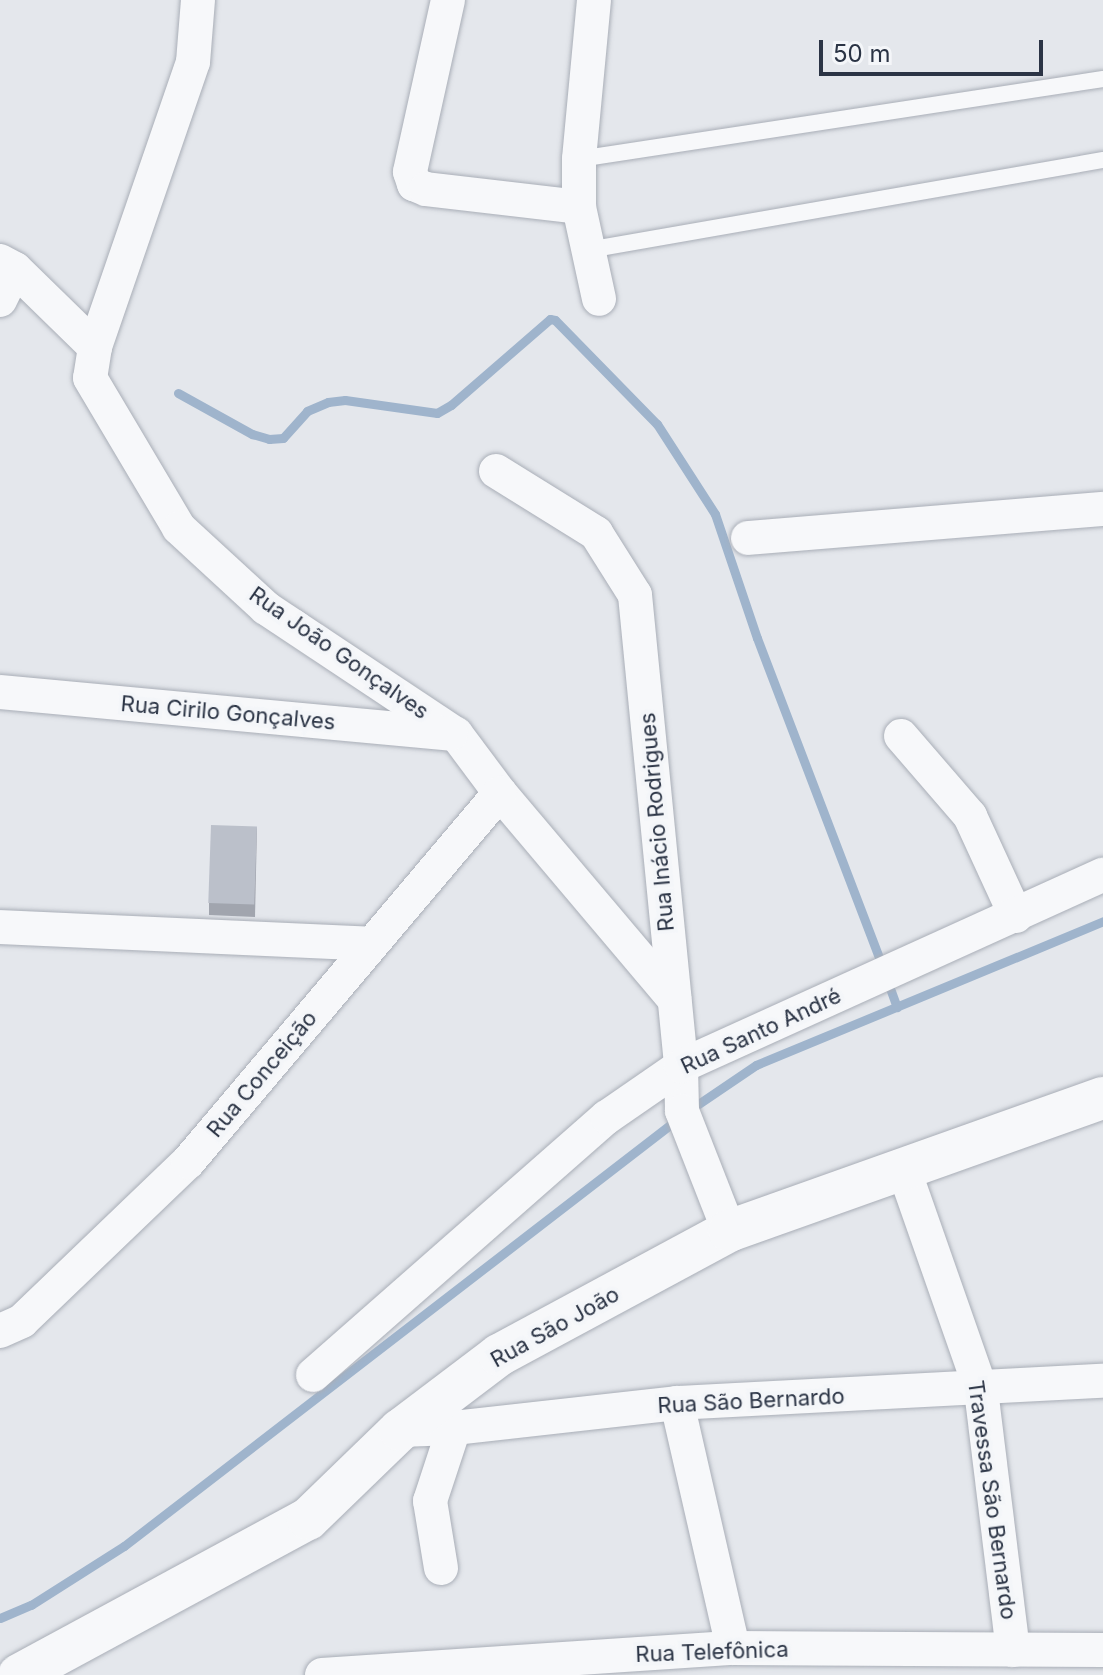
<!DOCTYPE html>
<html>
<head>
<meta charset="utf-8">
<style>
	body { margin:0 }
	#map { position:relative; width:1103px; height:1675px; overflow:hidden; background:#e4e7ec; font-family:Inter,sans-serif }
	div>[style] { position:absolute }
	[style*='--x'] { left:calc(var(--x)*1px); top:calc(var(--y)*1px); width:calc(var(--w)*1px); rotate:calc(var(--a)*1deg) }
	.stream>* { height:9px; margin:-4.5px; padding:0 4.5px; transform-origin:4.5px; border-radius:4.5px; background:#9fb4cc }
	.roads { filter:drop-shadow(0 0 2px #a9aeb7) drop-shadow(0 0 2px #a9aeb7) }
	.service>* { height:16px; margin:-8px; padding:0 8px; transform-origin:8px; border-radius:8px; background:#f7f8fa }
	.minor>* { height:34px; margin:-17px; padding:0 17px; transform-origin:17px; border-radius:17px; background:#f7f8fa }
	.tertiary>* { height:42px; margin:-21px; padding:0 21px; transform-origin:21px; border-radius:21px; background:#f7f8fa }
	.wall>* { inset:0; background:#a1a5ae }
	.building>* { inset:0; background:#bbc0ca; transform-origin:0 0 }
	span { translate:-50% -50%; white-space:nowrap; text-align:center; line-height:1.15; -webkit-text-stroke:8px #f4f6f9; paint-order:stroke }
	.street-label { font-size:22px; color:#2b3445 }
	.scale { position:absolute; left:819px; top:40px; width:224px; height:36px; box-sizing:border-box; border:4px solid #2b3445; border-top:0; padding-left:10px; font-size:24px; line-height:28px; white-space:nowrap; color:#2b3445; -webkit-text-stroke:6px #f4f6f9; paint-order:stroke }
</style>
</head>
<body>
<div id="map">
	<div class="stream">
		<i style="--x:178;--y:393;--w:85;--a:29"></i>
		<i style="--x:252;--y:434;--w:18;--a:16"></i>
		<i style="--x:269;--y:439;--w:14;--a:-4"></i>
		<i style="--x:283;--y:438;--w:36;--a:-48"></i>
		<i style="--x:307;--y:411;--w:23;--a:-23"></i>
		<i style="--x:328;--y:402;--w:17;--a:-7"></i>
		<i style="--x:345;--y:400;--w:93;--a:8"></i>
		<i style="--x:437;--y:413;--w:16;--a:-30"></i>
		<i style="--x:451;--y:405;--w:131;--a:-41"></i>
		<i style="--x:550;--y:319;--w:5;--a:11"></i>
		<i style="--x:555;--y:320;--w:146;--a:45.6"></i>
		<i style="--x:657;--y:424;--w:107;--a:57.2"></i>
		<i style="--x:715;--y:514;--w:131;--a:71.3"></i>
		<i style="--x:757;--y:638;--w:351;--a:69.1"></i>
		<i style="--x:887;--y:980;--w:29;--a:70"></i>
		<i style="--x:691;--y:1109;--w:78;--a:-34.1"></i>
		<i style="--x:756;--y:1065;--w:376;--a:-22.5"></i>
		<i style="--x:0;--y:1618;--w:34;--a:-23"></i>
		<i style="--x:31;--y:1605;--w:110;--a:-32.4"></i>
		<i style="--x:124;--y:1546;--w:701;--a:-37.64"></i>
	</div>
	<div class="roads">
		<div class="service">
			<i style="--x:579;--y:159;--w:530;--a:-8.68"></i>
			<i style="--x:588;--y:250;--w:523;--a:-9.91"></i>
		</div>
		<div class="minor">
			<i style="--x:198;--y:0;--w:62;--a:94.6"></i>
			<i style="--x:193;--y:62;--w:301;--a:109"></i>
			<i style="--x:95;--y:347;--w:31;--a:99"></i>
			<i style="--x:90;--y:378;--w:174;--a:59.3"></i>
			<i style="--x:179;--y:528;--w:118;--a:42.6"></i>
			<i style="--x:266;--y:608;--w:228;--a:33.6"></i>
			<i style="--x:456;--y:734;--w:74;--a:53.3"></i>
			<i style="--x:500;--y:793;--w:270;--a:49.8"></i>
			<i style="--x:448;--y:0;--w:176;--a:102.5"></i>
			<i style="--x:410;--y:172;--w:13;--a:72"></i>
			<i style="--x:414;--y:184;--w:13;--a:23"></i>
			<i style="--x:426;--y:189;--w:154;--a:6.7"></i>
			<i style="--x:594;--y:0;--w:160;--a:95.4"></i>
			<i style="--x:579;--y:159;--w:48;--a:90"></i>
			<i style="--x:579;--y:207;--w:94;--a:77.7"></i>
			<i style="--x:0;--y:261;--w:17;--a:28"></i>
			<i style="--x:15;--y:269;--w:112;--a:44.3"></i>
			<i style="--x:0;--y:300;--w:34;--a:-64"></i>
			<i style="--x:496;--y:471;--w:118;--a:31.8"></i>
			<i style="--x:596;--y:533;--w:73;--a:57.8"></i>
			<i style="--x:635;--y:595;--w:473;--a:84.4"></i>
			<i style="--x:681;--y:1066;--w:45;--a:88.7"></i>
			<i style="--x:682;--y:1111;--w:129;--a:68.6"></i>
			<i style="--x:748;--y:538;--w:356;--a:-4.7"></i>
			<i style="--x:0;--y:692;--w:453;--a:5.3"></i>
			<i style="--x:901;--y:736;--w:106;--a:49.2"></i>
			<i style="--x:970;--y:816;--w:110;--a:65.3"></i>
			<i style="--x:0;--y:927;--w:371;--a:2.6"></i>
			<i style="--x:904;--y:1170;--w:233;--a:70.7"></i>
			<i style="--x:981;--y:1390;--w:262;--a:83"></i>
			<i style="--x:0;--y:1331;--w:24;--a:-24"></i>
			<i style="--x:22;--y:1321;--w:230;--a:-43.8"></i>
			<i style="--x:188;--y:1162;--w:483;--a:-49.8"></i>
			<i style="--x:313;--y:1375;--w:391;--a:-41.3"></i>
			<i style="--x:607;--y:1117;--w:90;--a:-34.6"></i>
			<i style="--x:681;--y:1066;--w:463;--a:-24.4"></i>
			<i style="--x:677;--y:1403;--w:251;--a:77.1"></i>
			<i style="--x:400;--y:1430;--w:54;--a:-2.1"></i>
			<i style="--x:454;--y:1428;--w:224;--a:-6.4"></i>
			<i style="--x:677;--y:1403;--w:427;--a:-3"></i>
			<i style="--x:441;--y:1568;--w:68;--a:-99.3"></i>
			<i style="--x:430;--y:1501;--w:77;--a:-71.8"></i>
			<i style="--x:322;--y:1675;--w:412;--a:-3.8"></i>
			<i style="--x:733;--y:1648;--w:370;--a:0.3"></i>
		</div>
		<div class="tertiary">
			<i style="--x:19;--y:1675;--w:328;--a:-28.4"></i>
			<i style="--x:308;--y:1519;--w:128;--a:-44.1"></i>
			<i style="--x:400;--y:1430;--w:124;--a:-37.1"></i>
			<i style="--x:499;--y:1355;--w:261;--a:-28.3"></i>
			<i style="--x:729;--y:1231;--w:397;--a:-19.6"></i>
		</div>
	</div>
	<div class="wall">
		<i style="clip-path:polygon(257px 827px,255px 917px,209px 915px,209px 903px)"></i>
	</div>
	<div class="building">
		<i style="left:211px;top:825px;width:46px;height:78px;rotate:2deg"></i>
	</div>
	<div class="street-label">
		<span style="left:339px;top:653px;rotate:35deg">Rua João Gonçalves</span>
		<span style="left:228px;top:713px;rotate:5deg">Rua Cirilo Gonçalves</span>
		<span style="left:657px;top:822px;rotate:-95deg">Rua Inácio Rodrigues</span>
		<span style="left:761px;top:1031px;rotate:-25deg">Rua Santo André</span>
		<span style="left:262px;top:1074px;rotate:-50deg">Rua Conceição</span>
		<span style="left:555px;top:1327px;rotate:-29deg">Rua São João</span>
		<span style="left:751px;top:1401px;rotate:-3deg">Rua São Bernardo</span>
		<span style="left:992px;top:1500px;rotate:82deg">Travessa São Bernardo</span>
		<span style="left:712px;top:1652px;rotate:-2deg">Rua Telefônica</span>
	</div>
	<div class="scale">50 m</div>
</div>
</body>
</html>
